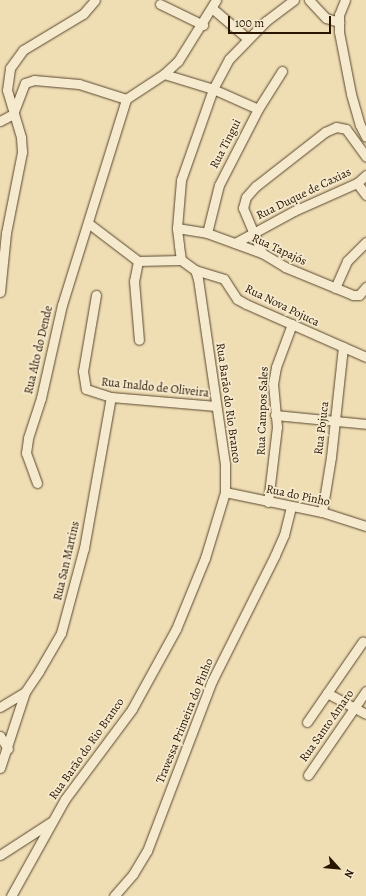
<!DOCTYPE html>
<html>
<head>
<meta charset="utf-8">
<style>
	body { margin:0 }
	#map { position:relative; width:366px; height:896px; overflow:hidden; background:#efddb4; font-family:Alegreya,serif }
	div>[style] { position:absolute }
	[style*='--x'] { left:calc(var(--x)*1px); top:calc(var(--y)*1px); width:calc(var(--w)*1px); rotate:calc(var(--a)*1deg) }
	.roads { filter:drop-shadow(0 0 1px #59472d) drop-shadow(0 0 1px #59472d) }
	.minor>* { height:9px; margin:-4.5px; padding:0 4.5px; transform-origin:4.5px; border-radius:4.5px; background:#f5e9ce }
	span { translate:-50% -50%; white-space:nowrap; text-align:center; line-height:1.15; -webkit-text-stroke:3.5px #f5e9ce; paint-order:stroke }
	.street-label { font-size:12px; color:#271500 }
	.north { position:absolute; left:318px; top:848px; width:40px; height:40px; -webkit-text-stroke:3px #f5e9ce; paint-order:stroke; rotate:117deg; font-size:11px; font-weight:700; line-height:16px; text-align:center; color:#271500 }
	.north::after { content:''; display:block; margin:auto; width:14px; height:18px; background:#271500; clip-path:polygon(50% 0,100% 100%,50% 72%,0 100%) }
	.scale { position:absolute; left:228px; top:16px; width:103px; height:18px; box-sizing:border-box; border:2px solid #271500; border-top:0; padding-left:5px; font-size:12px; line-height:14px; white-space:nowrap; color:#271500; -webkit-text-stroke:3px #f5e9ce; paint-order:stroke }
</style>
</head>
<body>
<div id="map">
	<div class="roads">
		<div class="minor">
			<i style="--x:309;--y:0;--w:25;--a:47"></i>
			<i style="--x:326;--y:18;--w:14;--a:17"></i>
			<i style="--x:345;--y:0;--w:16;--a:112"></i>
			<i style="--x:339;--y:15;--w:17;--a:90"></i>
			<i style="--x:339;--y:32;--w:63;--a:79"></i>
			<i style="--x:351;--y:94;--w:32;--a:74"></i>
			<i style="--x:360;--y:125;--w:13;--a:63"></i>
			<i style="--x:160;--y:4;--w:48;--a:26"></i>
			<i style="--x:213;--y:9;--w:45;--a:40.5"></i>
			<i style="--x:164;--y:74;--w:51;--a:17"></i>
			<i style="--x:213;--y:89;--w:49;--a:24"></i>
			<i style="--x:0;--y:121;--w:15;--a:-28"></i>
			<i style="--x:13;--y:114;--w:33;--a:-69"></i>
			<i style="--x:25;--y:83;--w:9;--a:-18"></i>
			<i style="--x:34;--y:80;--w:45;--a:5.1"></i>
			<i style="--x:79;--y:84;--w:49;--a:17.7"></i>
			<i style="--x:357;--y:183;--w:15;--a:53"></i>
			<i style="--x:88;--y:223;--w:63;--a:37.2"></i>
			<i style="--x:138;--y:261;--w:43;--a:-1.3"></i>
			<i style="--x:177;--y:228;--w:30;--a:9"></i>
			<i style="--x:207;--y:233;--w:59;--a:20"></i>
			<i style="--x:262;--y:253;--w:27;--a:31"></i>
			<i style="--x:285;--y:267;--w:74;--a:22.4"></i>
			<i style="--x:353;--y:295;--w:6;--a:0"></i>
			<i style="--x:359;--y:295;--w:11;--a:-49"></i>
			<i style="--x:207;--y:233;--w:49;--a:-76"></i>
			<i style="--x:219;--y:185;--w:85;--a:-62.8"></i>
			<i style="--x:258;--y:109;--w:45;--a:-57.7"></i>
			<i style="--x:235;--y:243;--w:67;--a:-28.5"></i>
			<i style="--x:294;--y:211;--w:69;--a:-24"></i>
			<i style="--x:357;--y:183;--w:12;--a:-42"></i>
			<i style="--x:262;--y:253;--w:49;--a:-112.9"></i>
			<i style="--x:243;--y:208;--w:11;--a:-75"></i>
			<i style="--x:246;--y:197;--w:15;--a:-48"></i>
			<i style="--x:256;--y:186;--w:88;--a:-38"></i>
			<i style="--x:325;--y:132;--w:12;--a:-24"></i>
			<i style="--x:336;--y:127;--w:10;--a:11"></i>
			<i style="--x:346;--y:129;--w:34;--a:54"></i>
			<i style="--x:138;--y:261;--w:20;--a:101"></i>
			<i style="--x:134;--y:281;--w:59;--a:85.2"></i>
			<i style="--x:195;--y:270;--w:30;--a:17"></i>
			<i style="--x:224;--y:279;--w:24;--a:57"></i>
			<i style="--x:237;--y:299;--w:10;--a:29"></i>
			<i style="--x:246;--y:304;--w:131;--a:23.8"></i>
			<i style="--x:335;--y:288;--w:30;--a:-66"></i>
			<i style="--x:347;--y:261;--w:27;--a:-45"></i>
			<i style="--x:0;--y:292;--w:59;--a:-84.2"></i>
			<i style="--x:6;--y:233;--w:83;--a:-78.8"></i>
			<i style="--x:22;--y:152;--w:15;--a:-94"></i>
			<i style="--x:21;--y:137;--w:49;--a:-106.6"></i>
			<i style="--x:7;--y:90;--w:22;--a:-82"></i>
			<i style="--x:10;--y:68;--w:22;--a:-54"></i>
			<i style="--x:23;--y:50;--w:70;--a:-31"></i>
			<i style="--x:83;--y:14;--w:18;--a:-49"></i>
			<i style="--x:96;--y:295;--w:77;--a:99.7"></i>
			<i style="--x:83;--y:371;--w:18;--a:81"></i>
			<i style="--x:86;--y:389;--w:26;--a:18"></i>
			<i style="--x:111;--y:397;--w:105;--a:4.9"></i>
			<i style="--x:275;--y:415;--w:91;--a:5.6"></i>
			<i style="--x:37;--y:483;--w:32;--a:-110"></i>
			<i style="--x:26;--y:453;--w:15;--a:-82"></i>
			<i style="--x:28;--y:438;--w:42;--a:-72"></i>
			<i style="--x:41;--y:398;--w:95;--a:-77.3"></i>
			<i style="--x:62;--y:305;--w:216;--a:-72.7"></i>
			<i style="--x:126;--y:99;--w:45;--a:-33.3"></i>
			<i style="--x:164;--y:74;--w:19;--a:-43"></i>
			<i style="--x:178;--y:61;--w:72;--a:-58.1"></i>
			<i style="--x:225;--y:492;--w:99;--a:11.7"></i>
			<i style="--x:322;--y:512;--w:46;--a:17.7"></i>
			<i style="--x:268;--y:502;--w:76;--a:-83.2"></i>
			<i style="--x:277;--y:427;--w:43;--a:-95.3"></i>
			<i style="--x:273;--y:384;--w:17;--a:-80"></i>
			<i style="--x:276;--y:367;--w:46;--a:-69.6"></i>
			<i style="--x:322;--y:512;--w:56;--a:-80.7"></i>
			<i style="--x:331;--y:457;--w:111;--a:-83.8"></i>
			<i style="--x:327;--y:693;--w:44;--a:28.3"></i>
			<i style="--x:0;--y:707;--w:29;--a:-31"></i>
			<i style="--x:25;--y:692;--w:25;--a:-56"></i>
			<i style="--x:39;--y:671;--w:44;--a:-59.9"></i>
			<i style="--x:61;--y:633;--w:88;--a:-74.9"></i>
			<i style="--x:84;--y:548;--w:153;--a:-79.9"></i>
			<i style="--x:307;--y:722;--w:98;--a:-55.3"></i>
			<i style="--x:0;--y:736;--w:15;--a:58"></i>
			<i style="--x:0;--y:768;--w:80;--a:-71.8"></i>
			<i style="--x:308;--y:775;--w:102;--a:-55.4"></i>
			<i style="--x:0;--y:855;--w:61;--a:-32.9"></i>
			<i style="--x:11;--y:896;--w:111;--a:-60.9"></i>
			<i style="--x:65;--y:799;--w:112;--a:-53.3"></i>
			<i style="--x:132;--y:709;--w:91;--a:-61.2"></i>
			<i style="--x:176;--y:629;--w:77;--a:-67.8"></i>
			<i style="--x:205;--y:558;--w:69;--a:-73.1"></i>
			<i style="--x:225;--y:492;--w:28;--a:-90"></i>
			<i style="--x:225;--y:464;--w:187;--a:-98.3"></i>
			<i style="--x:198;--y:279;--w:9;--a:-108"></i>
			<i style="--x:195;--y:270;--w:17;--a:-144"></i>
			<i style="--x:181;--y:260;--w:15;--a:-98"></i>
			<i style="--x:179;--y:245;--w:17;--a:-97"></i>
			<i style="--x:177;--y:228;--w:48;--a:-85.2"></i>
			<i style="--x:181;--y:180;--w:96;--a:-70.6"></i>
			<i style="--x:213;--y:89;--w:34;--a:-62"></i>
			<i style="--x:229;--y:59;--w:53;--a:-45.8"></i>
			<i style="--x:266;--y:21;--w:35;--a:-37"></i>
			<i style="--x:114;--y:896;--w:29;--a:-49"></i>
			<i style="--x:133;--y:874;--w:27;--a:-59"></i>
			<i style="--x:147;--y:851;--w:182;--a:-69.1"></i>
			<i style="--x:212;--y:681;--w:141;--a:-63.4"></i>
			<i style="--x:275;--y:555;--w:22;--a:-66"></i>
			<i style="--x:284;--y:535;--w:30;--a:-76"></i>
		</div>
	</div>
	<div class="street-label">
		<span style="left:226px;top:144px;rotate:-63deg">Rua Tingui</span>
		<span style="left:304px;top:194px;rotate:-26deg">Rua Duque de Caxias</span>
		<span style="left:279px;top:250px;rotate:25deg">Rua Tapajós</span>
		<span style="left:282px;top:306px;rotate:26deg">Rua Nova Pojuca</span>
		<span style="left:39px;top:350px;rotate:-77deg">Rua Alto do Dende</span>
		<span style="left:155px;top:388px;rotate:6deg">Rua Inaldo de Oliveira</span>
		<span style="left:228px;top:403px;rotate:82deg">Rua Barão do Rio Branco</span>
		<span style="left:263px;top:411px;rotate:-88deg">Rua Campos Sales</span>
		<span style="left:322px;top:428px;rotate:-83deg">Rua Pojuca</span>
		<span style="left:298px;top:496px;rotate:12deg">Rua do Pinho</span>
		<span style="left:67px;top:561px;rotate:-77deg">Rua San Martins</span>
		<span style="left:185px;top:721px;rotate:-68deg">Travessa Primeira do Pinho</span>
		<span style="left:327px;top:726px;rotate:-55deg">Rua Santo Amaro</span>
		<span style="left:87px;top:749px;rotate:-55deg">Rua Barão do Rio Branco</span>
	</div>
	<div class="north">N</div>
	<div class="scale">100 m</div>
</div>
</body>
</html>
